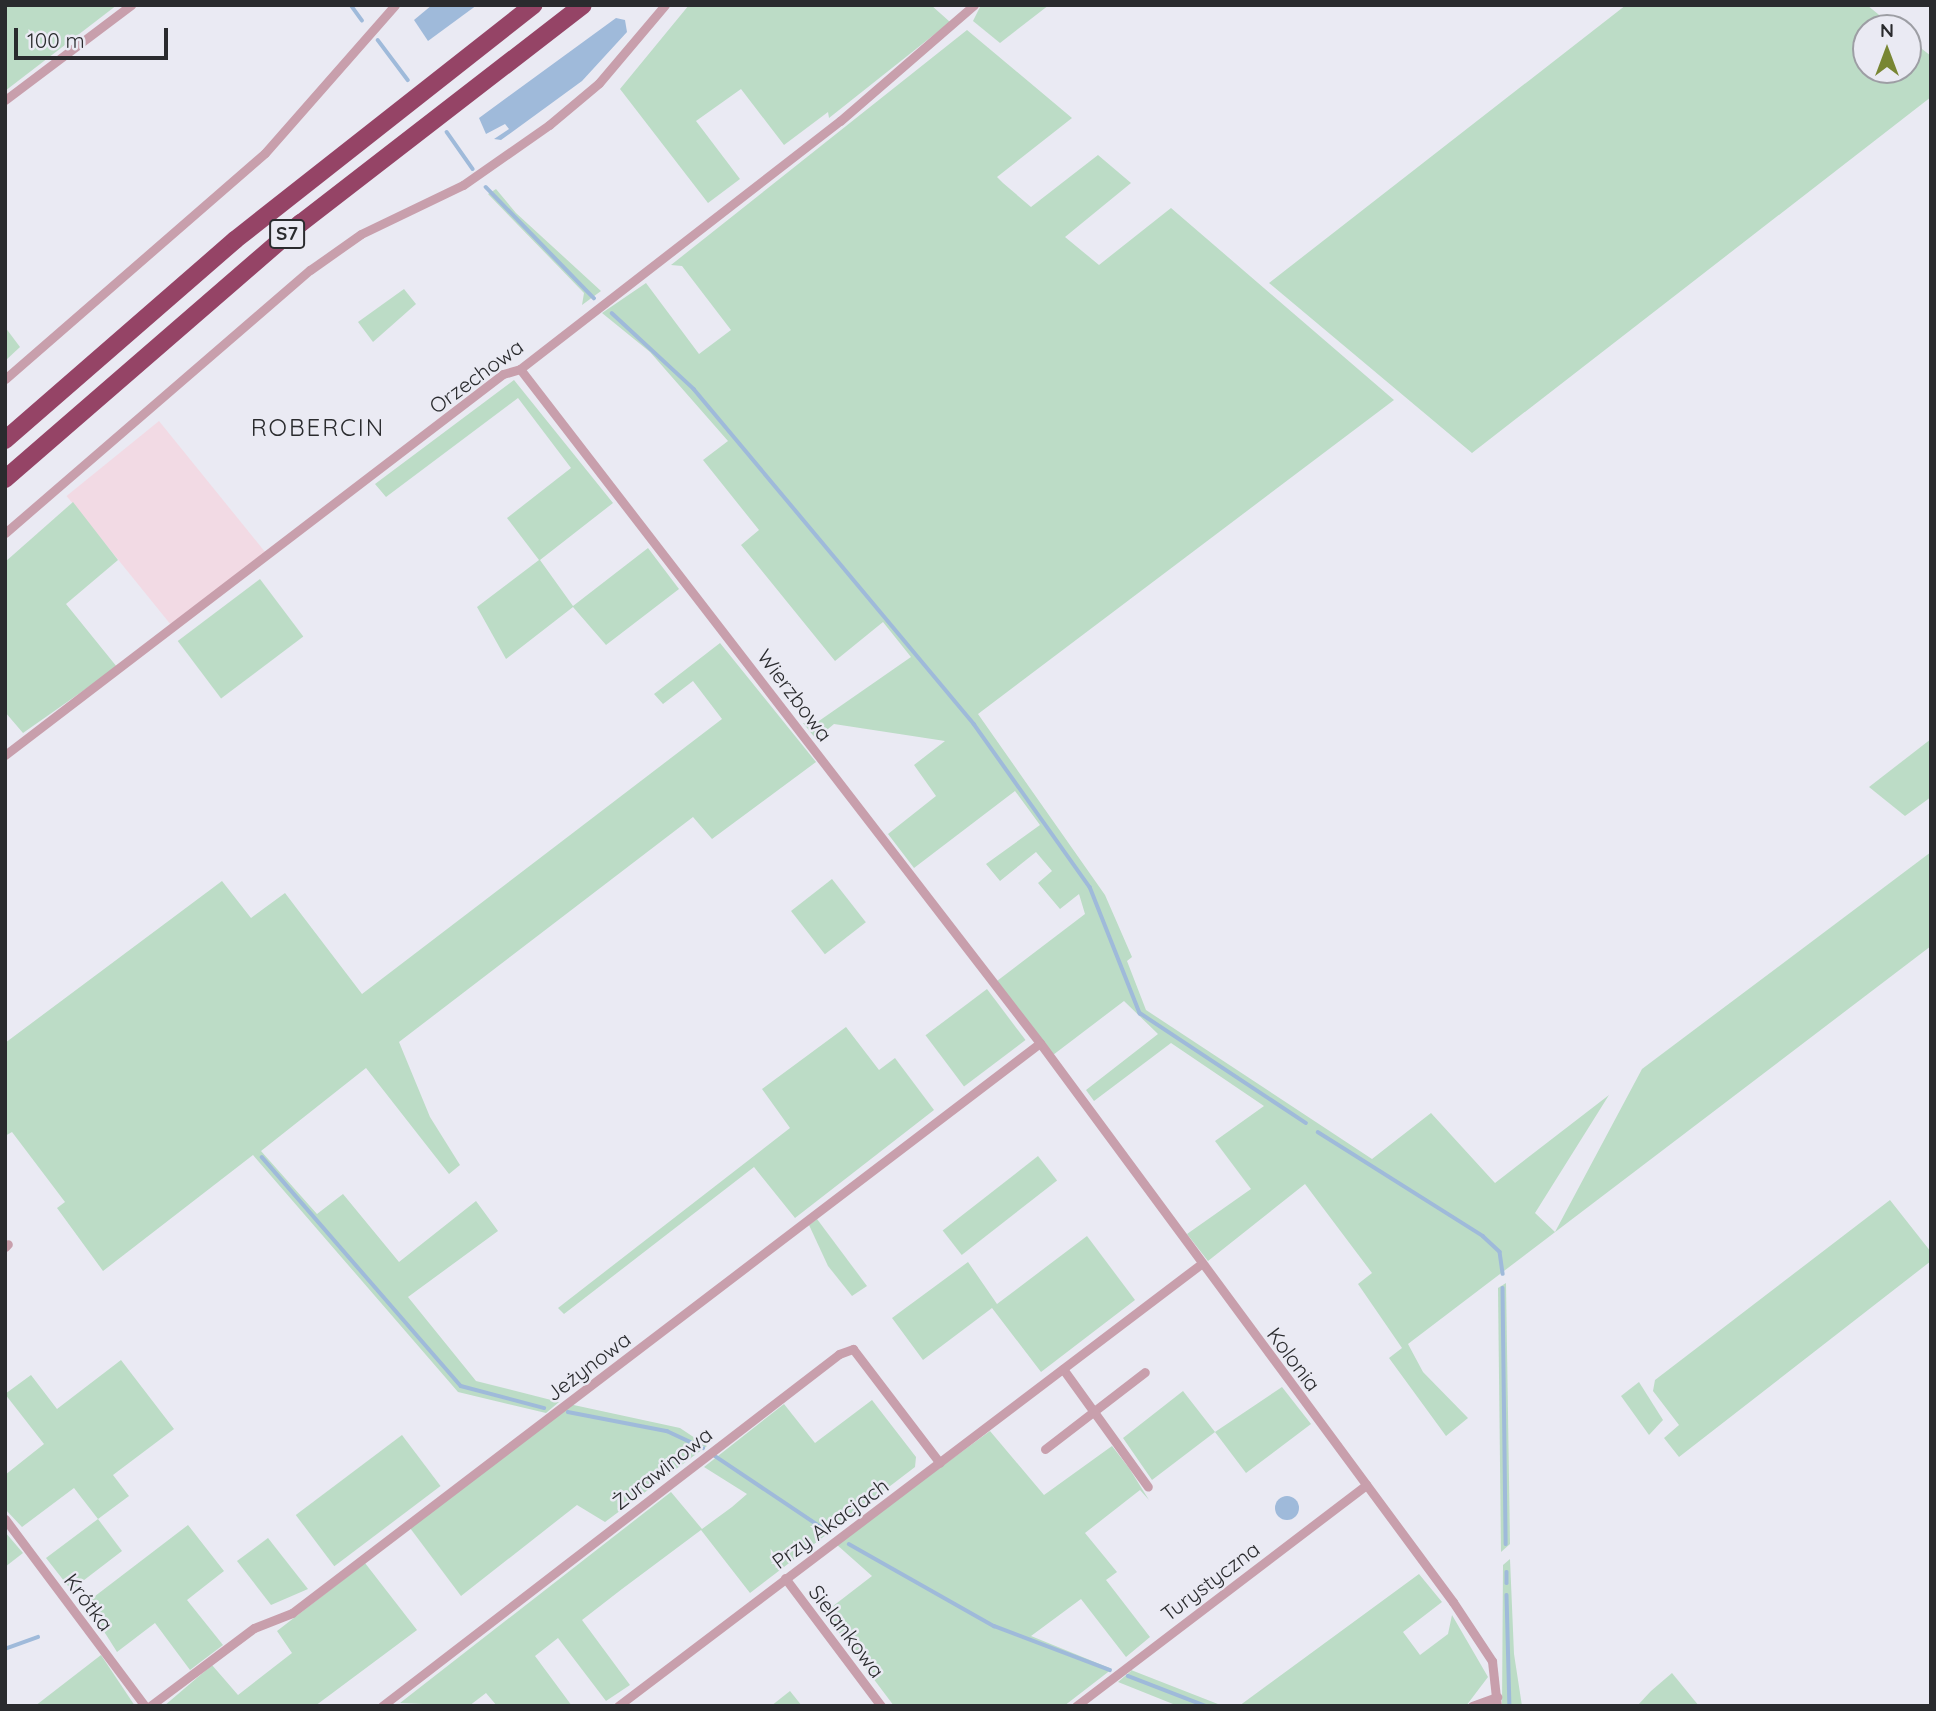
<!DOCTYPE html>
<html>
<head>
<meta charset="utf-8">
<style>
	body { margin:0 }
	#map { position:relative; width:1936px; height:1711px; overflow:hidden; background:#eaeaf3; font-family:Quicksand,sans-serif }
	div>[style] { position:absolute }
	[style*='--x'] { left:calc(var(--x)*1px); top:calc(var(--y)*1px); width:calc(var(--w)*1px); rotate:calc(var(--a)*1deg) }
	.industrial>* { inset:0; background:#f2dae4; transform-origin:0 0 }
	.green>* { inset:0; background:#bcdcc6; transform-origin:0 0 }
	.water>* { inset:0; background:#9fbada }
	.round { border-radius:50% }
	.stream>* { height:3.5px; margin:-1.75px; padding:0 1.75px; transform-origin:1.75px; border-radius:1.75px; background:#9fbada }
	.minor>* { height:9px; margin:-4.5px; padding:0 4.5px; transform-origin:4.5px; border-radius:4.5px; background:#c89fac }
	.motorway>* { height:18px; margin:-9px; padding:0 9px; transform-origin:9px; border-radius:9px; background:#954466 }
	span { translate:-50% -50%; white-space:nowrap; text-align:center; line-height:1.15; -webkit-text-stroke:5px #eaeaf3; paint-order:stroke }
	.shield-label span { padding:2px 5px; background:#eaeaf3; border:2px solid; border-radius:5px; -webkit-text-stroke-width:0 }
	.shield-label { font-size:19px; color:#2a2b2e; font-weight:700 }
	.street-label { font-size:21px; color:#2a2b2e }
	.quarter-label { font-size:24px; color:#2a2b2e; letter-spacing:2px }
	.frame { position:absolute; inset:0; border:7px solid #2a2b2e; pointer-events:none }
	.north { position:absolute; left:1852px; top:14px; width:70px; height:70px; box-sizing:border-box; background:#eaeaf3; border:2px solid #9d9ea4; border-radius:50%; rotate:0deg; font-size:19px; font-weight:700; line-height:28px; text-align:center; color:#2a2b2e }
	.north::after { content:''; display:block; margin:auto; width:24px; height:32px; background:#788633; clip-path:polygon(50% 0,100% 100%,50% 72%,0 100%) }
	.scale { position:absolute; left:14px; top:28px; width:154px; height:32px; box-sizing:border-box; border:4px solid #2a2b2e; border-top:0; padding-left:9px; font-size:21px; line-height:24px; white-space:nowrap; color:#2a2b2e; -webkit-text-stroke:5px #eaeaf3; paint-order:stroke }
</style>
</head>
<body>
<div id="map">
	<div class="industrial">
		<i style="left:159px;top:421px;width:169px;height:119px;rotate:51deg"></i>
	</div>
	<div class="green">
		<i style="clip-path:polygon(5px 5px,117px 5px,5px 91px)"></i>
		<i style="clip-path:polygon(689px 5px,931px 5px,950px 22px,829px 118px,828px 112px,784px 145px,741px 89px,696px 121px,740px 179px,708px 203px,620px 89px)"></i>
		<i style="clip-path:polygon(981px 5px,1049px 5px,1000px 43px,973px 21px)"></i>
		<i style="clip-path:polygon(1626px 5px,1867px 5px,1895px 28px,1866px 28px,1866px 70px,1908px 70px,1908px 38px,1931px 56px,1931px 97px,1472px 453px,1269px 283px)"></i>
		<i style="clip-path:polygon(967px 30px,1072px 118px,997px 177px,1003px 183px,1031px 207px,1098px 155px,1131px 183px,1065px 237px,1099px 265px,1171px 208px,1394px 400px,978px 714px,1105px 895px,1132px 957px,1127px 961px,1146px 1010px,1372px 1159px,1431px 1113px,1495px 1183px,1609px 1095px,1535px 1213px,1555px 1232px,1642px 1069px,1931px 852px,1931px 946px,1408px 1344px,1423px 1372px,1468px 1418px,1446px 1436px,1389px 1358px,1402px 1348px,1358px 1284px,1372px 1273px,1305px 1184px,1208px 1261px,1187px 1234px,1251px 1189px,1215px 1141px,1264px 1106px,1171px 1043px,1094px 1101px,1086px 1090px,1158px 1034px,1124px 1001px,1053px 1055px,997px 981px,1085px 914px,1079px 894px,1060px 909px,1038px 883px,1052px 871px,1036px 852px,1000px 881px,986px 864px,1040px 825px,1015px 791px,914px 868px,888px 834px,936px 796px,914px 765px,945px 741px,834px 724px,816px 739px,803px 723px,816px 723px,911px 657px,883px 622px,835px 661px,741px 545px,759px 530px,703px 460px,728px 441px,650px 352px,602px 313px,646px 283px,699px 354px,731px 330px,682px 266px,671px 265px)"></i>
		<i style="clip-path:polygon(496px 189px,516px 213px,601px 291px,582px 305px,584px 293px,488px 194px)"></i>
		<i style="clip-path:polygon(404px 289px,416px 304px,373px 342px,358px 322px)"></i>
		<i style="clip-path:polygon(5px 327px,20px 347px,5px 361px)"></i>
		<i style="clip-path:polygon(514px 380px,613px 503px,540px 560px,573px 606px,648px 548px,679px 589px,606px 645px,573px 607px,506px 659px,477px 607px,539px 560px,507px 518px,571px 468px,518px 398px,386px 497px,375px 484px)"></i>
		<i style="clip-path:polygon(73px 502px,118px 560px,66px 604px,117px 667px,23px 733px,5px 712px,5px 562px)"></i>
		<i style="left:260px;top:579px;width:72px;height:103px;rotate:53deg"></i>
		<i style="clip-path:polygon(720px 643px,816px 762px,712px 839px,693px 817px,399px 1042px,430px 1117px,460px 1165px,449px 1174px,366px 1068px,261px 1151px,317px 1214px,343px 1194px,399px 1262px,476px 1201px,498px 1231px,408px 1297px,476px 1381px,559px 1402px,546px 1413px,458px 1392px,253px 1155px,103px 1271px,57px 1208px,65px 1202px,12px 1132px,5px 1136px,5px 1043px,222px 881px,251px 918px,285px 893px,362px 994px,722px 719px,693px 681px,663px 704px,654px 694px)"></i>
		<i style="clip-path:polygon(1931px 739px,1931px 797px,1905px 816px,1869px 787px)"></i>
		<i style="left:832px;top:879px;width:55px;height:52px;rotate:52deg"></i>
		<i style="left:987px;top:989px;width:64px;height:77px;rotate:53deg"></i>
		<i style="clip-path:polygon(846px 1027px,879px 1070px,895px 1058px,934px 1110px,795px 1218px,754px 1167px,564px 1314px,558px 1308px,790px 1128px,762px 1089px)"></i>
		<i style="left:1038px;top:1156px;width:31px;height:121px;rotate:52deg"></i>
		<i style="clip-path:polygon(1890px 1200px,1931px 1252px,1931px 1261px,1679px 1457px,1664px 1438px,1679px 1425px,1653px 1391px,1655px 1380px)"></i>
		<i style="clip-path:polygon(817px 1219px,867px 1286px,852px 1296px,828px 1266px,809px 1225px)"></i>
		<i style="clip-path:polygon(1087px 1236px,1135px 1300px,1041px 1372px,992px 1308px,923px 1360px,892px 1318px,968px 1262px,997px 1304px)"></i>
		<i style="clip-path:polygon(1506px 1283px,1510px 1544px,1501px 1552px,1498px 1288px)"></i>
		<i style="clip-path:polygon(121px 1360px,174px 1429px,113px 1475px,129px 1496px,98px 1519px,122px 1551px,75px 1587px,68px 1586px,46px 1558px,98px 1519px,74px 1488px,22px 1527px,5px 1509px,5px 1475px,44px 1444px,5px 1394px,31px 1375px,57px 1409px)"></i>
		<i style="clip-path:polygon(1639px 1382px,1663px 1420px,1649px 1435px,1621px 1396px)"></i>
		<i style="clip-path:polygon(1282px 1387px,1311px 1424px,1246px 1473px,1215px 1432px,1152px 1480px,1123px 1438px,1183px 1391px,1215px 1432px)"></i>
		<i style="clip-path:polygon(872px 1400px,916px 1457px,915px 1467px,750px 1593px,701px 1530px,622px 1589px,582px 1620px,630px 1685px,606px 1701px,558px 1638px,535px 1656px,572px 1706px,497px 1706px,486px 1693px,469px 1706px,400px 1703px,671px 1492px,702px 1529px,732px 1507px,747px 1494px,704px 1467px,784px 1404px,815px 1443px)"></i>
		<i style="clip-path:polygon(569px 1404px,680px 1428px,707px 1446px,605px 1522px,577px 1505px,461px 1596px,410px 1528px)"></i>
		<i style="clip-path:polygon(990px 1431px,1044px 1495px,1112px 1446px,1129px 1468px,1149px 1500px,1140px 1490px,1085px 1533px,1117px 1572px,1106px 1580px,1150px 1637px,1126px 1657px,1081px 1599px,1031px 1636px,1112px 1669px,1064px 1706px,894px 1706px,824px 1613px,872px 1576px,836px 1544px)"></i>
		<i style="left:402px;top:1435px;width:64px;height:133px;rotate:53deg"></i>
		<i style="clip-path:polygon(188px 1525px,224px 1571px,187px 1600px,223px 1645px,190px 1670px,155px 1623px,117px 1652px,86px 1603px)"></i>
		<i style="clip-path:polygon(5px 1532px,23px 1553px,5px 1567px)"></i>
		<i style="clip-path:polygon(268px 1538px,308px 1589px,271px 1605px,237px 1561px)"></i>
		<i style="clip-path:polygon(1510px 1559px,1514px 1654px,1522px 1706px,1502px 1706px,1503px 1565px)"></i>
		<i style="clip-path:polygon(365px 1563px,417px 1630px,315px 1706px,164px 1706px,212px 1665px,238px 1695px,292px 1653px,277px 1631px)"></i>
		<i style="clip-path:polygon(1419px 1574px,1442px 1602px,1403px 1632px,1420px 1655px,1448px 1634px,1452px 1615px,1488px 1677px,1466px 1706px,1239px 1706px)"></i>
		<i style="clip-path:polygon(101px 1655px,135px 1706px,35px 1706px)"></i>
		<i style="clip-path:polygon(1131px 1671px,1131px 1670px,1223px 1706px,1178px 1706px,1118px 1682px)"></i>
		<i style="clip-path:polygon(1672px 1673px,1699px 1706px,1637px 1706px,1651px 1691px)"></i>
		<i style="clip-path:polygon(790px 1691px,802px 1706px,771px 1706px)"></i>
	</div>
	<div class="water">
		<i style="clip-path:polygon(432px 5px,477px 5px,428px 41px,414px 20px)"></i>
		<i style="clip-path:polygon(616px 18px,625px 20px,627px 32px,582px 81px,501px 140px,494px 139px,509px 129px,505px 124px,486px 134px,479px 118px)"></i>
		<i class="round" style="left:1275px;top:1496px;width:24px;height:24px"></i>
	</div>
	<div class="stream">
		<i style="--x:351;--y:5;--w:19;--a:54"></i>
		<i style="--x:378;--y:40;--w:50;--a:53.1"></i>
		<i style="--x:447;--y:132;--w:45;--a:54.9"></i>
		<i style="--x:486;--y:187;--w:155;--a:45.8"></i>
		<i style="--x:612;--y:313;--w:112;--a:42.8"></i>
		<i style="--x:694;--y:389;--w:437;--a:50.1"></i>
		<i style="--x:974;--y:724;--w:200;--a:54.6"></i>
		<i style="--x:1090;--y:887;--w:136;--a:68.4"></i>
		<i style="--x:1140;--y:1013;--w:199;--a:33.5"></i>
		<i style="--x:1318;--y:1132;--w:195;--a:32.2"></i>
		<i style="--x:1483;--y:1236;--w:23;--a:43"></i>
		<i style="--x:1500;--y:1252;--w:22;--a:82"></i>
		<i style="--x:262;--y:1157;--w:303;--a:49"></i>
		<i style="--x:461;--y:1386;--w:86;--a:14.8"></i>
		<i style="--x:1503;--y:1288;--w:256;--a:89.3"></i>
		<i style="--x:568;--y:1412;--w:101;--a:10.9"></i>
		<i style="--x:667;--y:1431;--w:40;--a:25"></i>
		<i style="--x:715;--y:1456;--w:138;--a:33.8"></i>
		<i style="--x:849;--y:1544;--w:167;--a:29.5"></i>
		<i style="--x:994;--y:1626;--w:124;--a:20.8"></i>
		<i style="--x:1507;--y:1572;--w:11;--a:90"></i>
		<i style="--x:1507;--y:1595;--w:111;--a:88.5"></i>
		<i style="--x:5;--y:1649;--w:35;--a:-20"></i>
		<i style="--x:1128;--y:1676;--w:84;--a:21"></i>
	</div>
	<div class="minor">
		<i style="--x:5;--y:100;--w:158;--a:-37"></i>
		<i style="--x:520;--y:369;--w:851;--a:52.35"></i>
		<i style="--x:1040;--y:1043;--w:695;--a:53.54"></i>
		<i style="--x:1453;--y:1602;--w:71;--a:56.5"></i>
		<i style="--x:1492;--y:1661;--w:45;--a:83.7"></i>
		<i style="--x:5;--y:379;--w:344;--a:-41"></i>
		<i style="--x:265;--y:153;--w:197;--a:-48.7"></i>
		<i style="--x:5;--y:533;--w:403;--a:-40.8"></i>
		<i style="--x:310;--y:270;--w:62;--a:-35.2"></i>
		<i style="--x:361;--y:234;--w:113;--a:-25.7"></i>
		<i style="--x:463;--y:185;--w:105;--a:-34.9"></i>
		<i style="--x:549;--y:125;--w:65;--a:-40"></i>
		<i style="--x:599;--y:83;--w:102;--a:-49.8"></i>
		<i style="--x:5;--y:755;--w:627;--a:-37.42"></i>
		<i style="--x:503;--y:374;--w:18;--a:-16"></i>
		<i style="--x:520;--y:369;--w:405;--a:-37.8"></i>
		<i style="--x:840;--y:121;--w:177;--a:-40.9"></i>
		<i style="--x:5;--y:1247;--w:4;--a:-45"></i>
		<i style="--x:1063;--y:1369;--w:145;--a:54.2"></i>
		<i style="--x:1045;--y:1449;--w:126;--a:-37.6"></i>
		<i style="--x:5;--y:1519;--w:234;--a:53.2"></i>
		<i style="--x:785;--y:1578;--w:160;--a:53.1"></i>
		<i style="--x:150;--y:1706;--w:130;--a:-36.9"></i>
		<i style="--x:254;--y:1628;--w:41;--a:-21.5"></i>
		<i style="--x:292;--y:1613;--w:940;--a:-37.31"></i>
		<i style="--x:382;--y:1706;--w:577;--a:-37.6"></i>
		<i style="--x:839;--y:1354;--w:15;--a:-20"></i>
		<i style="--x:853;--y:1349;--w:143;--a:52.7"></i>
		<i style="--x:618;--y:1706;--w:732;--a:-37.17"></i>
		<i style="--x:1076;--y:1706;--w:365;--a:-37.3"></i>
		<i style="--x:1472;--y:1706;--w:27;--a:-20"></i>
	</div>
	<div class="motorway">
		<i style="--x:5;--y:440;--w:305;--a:-41"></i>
		<i style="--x:235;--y:240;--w:380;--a:-38.2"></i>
		<i style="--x:5;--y:479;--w:391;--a:-40.9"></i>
		<i style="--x:301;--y:223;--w:356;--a:-37.7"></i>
	</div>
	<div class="shield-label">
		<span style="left:287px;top:234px">S7</span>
	</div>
	<div class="street-label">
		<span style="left:476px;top:376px;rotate:-36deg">Orzechowa</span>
		<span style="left:795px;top:695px;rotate:53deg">Wierzbowa</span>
		<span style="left:1294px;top:1359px;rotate:53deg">Kolonia</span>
		<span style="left:588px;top:1366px;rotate:-37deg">Jeżynowa</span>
		<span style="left:662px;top:1468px;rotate:-38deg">Żurawinowa</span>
		<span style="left:830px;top:1523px;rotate:-36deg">Przy Akacjach</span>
		<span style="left:1210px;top:1581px;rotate:-37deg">Turystyczna</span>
		<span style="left:89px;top:1602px;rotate:53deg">Krótka</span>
		<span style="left:847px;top:1631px;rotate:53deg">Sielankowa</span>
	</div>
	<div class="quarter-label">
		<span style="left:318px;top:428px">ROBERCIN</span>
	</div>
	<div class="frame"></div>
	<div class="north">N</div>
	<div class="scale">100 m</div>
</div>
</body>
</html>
